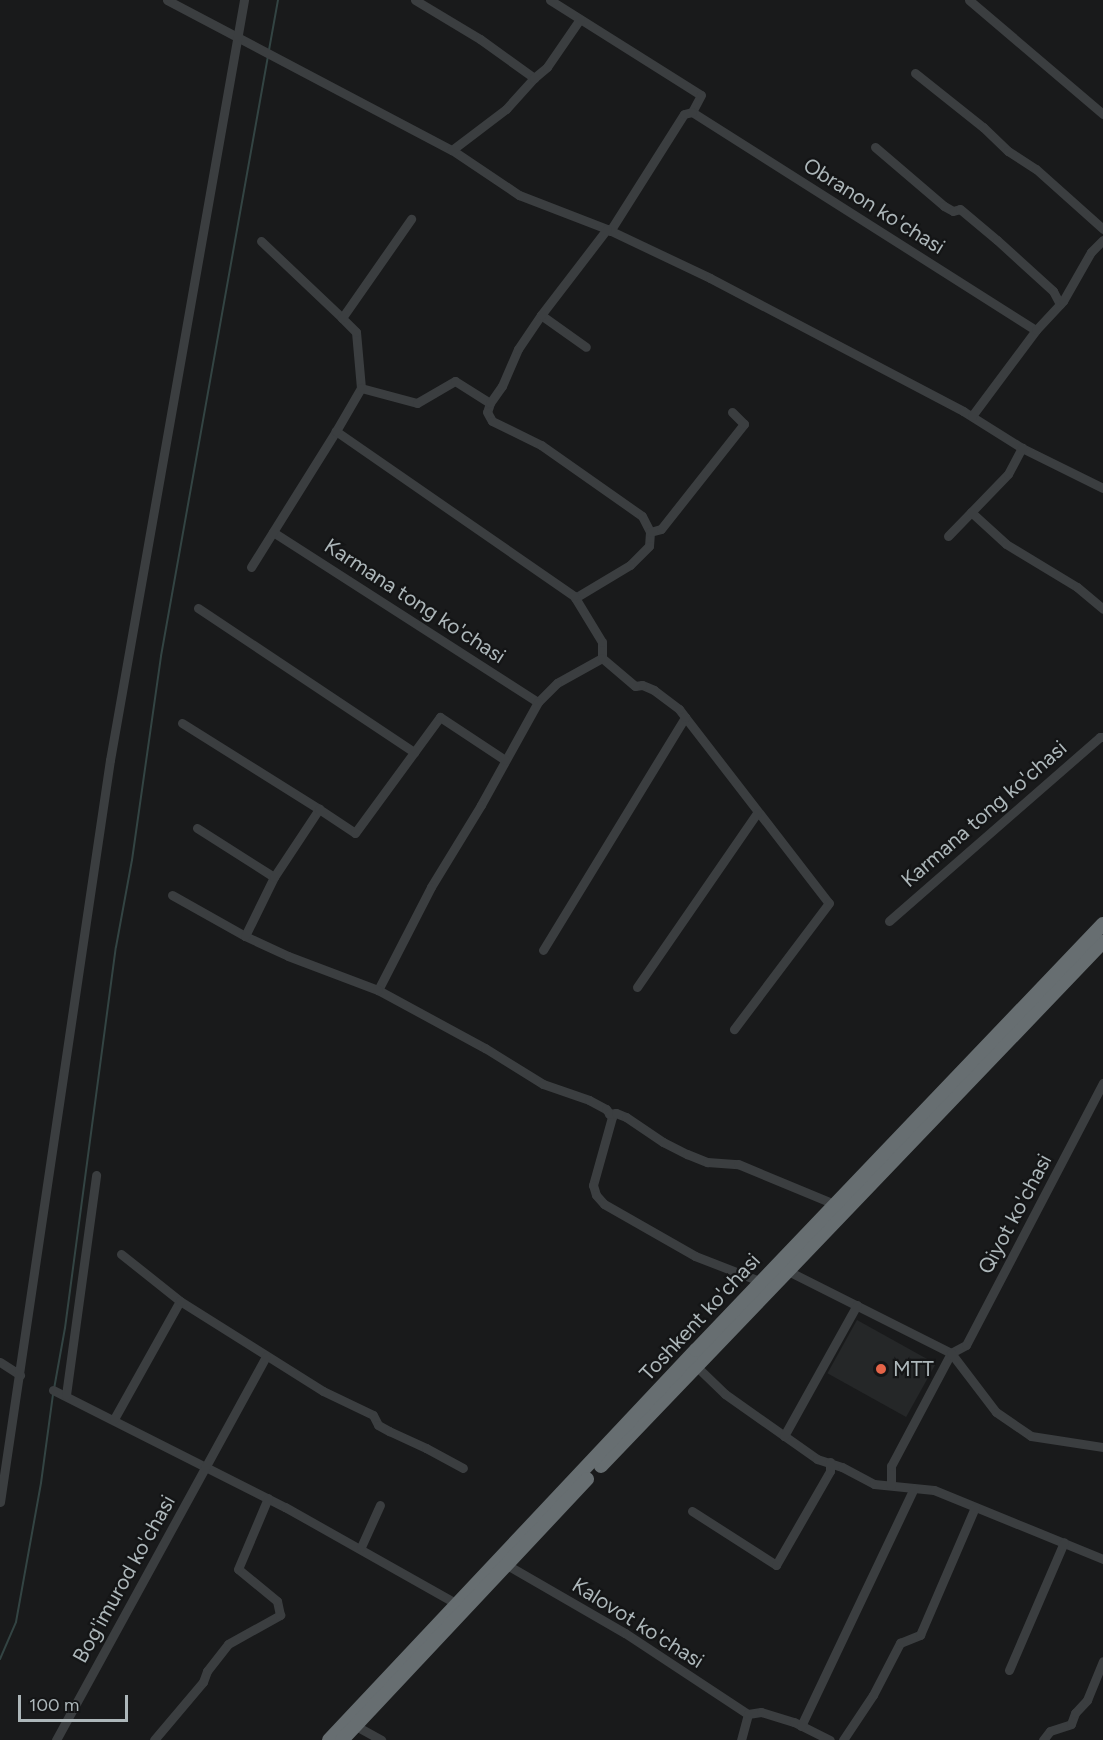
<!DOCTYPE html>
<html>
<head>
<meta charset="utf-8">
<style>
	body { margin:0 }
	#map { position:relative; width:1103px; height:1740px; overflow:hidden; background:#191a1b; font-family:Figtree,sans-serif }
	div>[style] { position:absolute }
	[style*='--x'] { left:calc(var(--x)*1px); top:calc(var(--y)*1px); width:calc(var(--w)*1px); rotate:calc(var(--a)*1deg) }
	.built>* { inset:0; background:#252728; transform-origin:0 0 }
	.stream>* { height:2px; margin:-1px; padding:0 1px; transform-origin:1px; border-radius:1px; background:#334443 }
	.minor>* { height:9px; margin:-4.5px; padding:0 4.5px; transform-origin:4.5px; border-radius:4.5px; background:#3b3e40 }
	.highway>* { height:14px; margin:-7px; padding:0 7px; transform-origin:7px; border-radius:7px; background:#676e71 }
	.dots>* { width:16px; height:16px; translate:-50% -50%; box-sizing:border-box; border:3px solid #141516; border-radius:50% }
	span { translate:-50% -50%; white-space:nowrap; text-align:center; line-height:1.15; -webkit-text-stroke:4.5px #141516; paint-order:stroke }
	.street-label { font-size:21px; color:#adb7ba }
	.poi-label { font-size:21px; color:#adb7ba }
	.left { translate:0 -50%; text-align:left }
	.scale { position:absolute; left:18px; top:1695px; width:110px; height:27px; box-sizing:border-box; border:3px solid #adb7ba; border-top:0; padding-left:8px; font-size:18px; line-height:21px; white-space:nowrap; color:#adb7ba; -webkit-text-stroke:4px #141516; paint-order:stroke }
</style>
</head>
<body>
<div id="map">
	<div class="built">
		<i style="left:857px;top:1320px;width:90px;height:61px;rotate:29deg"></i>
	</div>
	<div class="stream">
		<i style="--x:269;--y:50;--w:51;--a:-79.8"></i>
		<i style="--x:54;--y:1389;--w:62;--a:-79.8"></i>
		<i style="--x:65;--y:1328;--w:384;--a:-82.4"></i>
		<i style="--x:116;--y:947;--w:88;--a:-79.6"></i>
		<i style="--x:132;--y:860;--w:206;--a:-81.9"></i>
		<i style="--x:161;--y:656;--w:609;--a:-79.89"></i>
		<i style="--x:0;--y:1659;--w:40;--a:-66.6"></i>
		<i style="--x:16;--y:1622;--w:141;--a:-79.8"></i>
		<i style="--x:41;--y:1483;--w:90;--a:-82.3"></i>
	</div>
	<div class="minor">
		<i style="--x:167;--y:0;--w:322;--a:27.8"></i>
		<i style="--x:452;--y:150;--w:81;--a:33.9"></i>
		<i style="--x:519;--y:195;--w:94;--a:21.1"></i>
		<i style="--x:607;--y:229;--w:114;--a:25.4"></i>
		<i style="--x:710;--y:278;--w:286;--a:27.7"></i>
		<i style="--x:963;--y:411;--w:70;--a:32.1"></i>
		<i style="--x:1022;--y:448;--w:90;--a:26.3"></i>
		<i style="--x:415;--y:0;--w:76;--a:31"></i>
		<i style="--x:480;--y:39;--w:67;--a:35.8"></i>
		<i style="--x:534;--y:78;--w:42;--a:132.1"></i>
		<i style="--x:506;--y:109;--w:68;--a:142.8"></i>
		<i style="--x:550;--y:0;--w:178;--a:32.2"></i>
		<i style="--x:701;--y:95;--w:19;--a:118"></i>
		<i style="--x:692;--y:112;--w:407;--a:32.4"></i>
		<i style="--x:1036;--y:330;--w:107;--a:126.7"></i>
		<i style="--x:969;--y:0;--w:176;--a:40.4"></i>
		<i style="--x:915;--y:73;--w:87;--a:38.5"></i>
		<i style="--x:983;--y:127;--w:35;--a:44"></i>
		<i style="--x:1008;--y:151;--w:33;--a:33"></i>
		<i style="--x:1036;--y:169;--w:90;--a:41.8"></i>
		<i style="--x:534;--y:78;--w:17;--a:-40"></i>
		<i style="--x:547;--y:67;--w:58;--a:-55.5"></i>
		<i style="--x:875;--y:147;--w:91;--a:40.5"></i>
		<i style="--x:944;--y:206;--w:10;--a:29"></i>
		<i style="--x:953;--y:211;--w:7;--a:-16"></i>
		<i style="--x:960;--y:209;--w:48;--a:40"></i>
		<i style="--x:997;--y:240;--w:76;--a:42.3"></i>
		<i style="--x:1053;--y:291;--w:15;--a:62"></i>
		<i style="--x:610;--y:231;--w:138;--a:-57.7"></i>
		<i style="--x:684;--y:114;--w:8;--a:-14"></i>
		<i style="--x:261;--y:241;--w:112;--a:43.5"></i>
		<i style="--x:541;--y:315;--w:55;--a:35.4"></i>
		<i style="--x:1036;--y:330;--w:40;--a:-47"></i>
		<i style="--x:1063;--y:301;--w:56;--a:-60.3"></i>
		<i style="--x:1091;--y:252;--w:17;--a:-45"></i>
		<i style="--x:361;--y:388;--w:56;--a:-95.1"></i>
		<i style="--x:356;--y:332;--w:20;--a:-135"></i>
		<i style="--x:342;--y:318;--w:121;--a:-55.1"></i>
		<i style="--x:490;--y:403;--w:9;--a:108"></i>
		<i style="--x:487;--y:412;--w:10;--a:61"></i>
		<i style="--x:492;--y:421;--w:55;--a:26.1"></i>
		<i style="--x:541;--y:445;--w:123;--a:35.1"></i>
		<i style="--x:642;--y:516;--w:18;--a:63"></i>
		<i style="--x:650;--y:532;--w:14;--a:94"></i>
		<i style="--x:649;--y:546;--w:27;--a:135"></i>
		<i style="--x:630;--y:565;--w:64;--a:149"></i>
		<i style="--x:971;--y:512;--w:47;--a:42.4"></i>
		<i style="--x:1006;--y:544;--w:83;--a:31.2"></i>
		<i style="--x:1077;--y:587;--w:34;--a:40"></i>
		<i style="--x:273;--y:532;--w:315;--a:32.7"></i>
		<i style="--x:650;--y:532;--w:11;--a:-15"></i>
		<i style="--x:661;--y:529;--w:134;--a:-51.7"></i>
		<i style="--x:744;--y:424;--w:17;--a:-135"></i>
		<i style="--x:948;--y:536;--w:86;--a:-45.9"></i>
		<i style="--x:1008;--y:474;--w:30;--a:-62"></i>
		<i style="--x:251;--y:567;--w:160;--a:-58"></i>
		<i style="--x:198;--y:608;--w:260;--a:33.7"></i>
		<i style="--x:602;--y:658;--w:51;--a:150.9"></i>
		<i style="--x:557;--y:683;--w:27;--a:135"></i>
		<i style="--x:538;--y:702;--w:118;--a:119"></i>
		<i style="--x:481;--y:805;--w:96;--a:121.4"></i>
		<i style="--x:431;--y:887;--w:116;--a:117.2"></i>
		<i style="--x:378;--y:990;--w:122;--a:28.5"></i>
		<i style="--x:485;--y:1048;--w:68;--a:31.8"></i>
		<i style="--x:543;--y:1084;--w:49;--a:19.2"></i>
		<i style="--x:589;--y:1100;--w:19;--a:28"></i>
		<i style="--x:606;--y:1109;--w:10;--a:53"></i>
		<i style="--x:612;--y:1117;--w:71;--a:105.6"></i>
		<i style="--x:593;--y:1185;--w:10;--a:73"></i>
		<i style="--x:596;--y:1195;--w:12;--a:48"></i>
		<i style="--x:604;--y:1204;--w:105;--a:29.7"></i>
		<i style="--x:695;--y:1256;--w:72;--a:21.2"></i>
		<i style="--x:602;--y:658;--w:16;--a:-90"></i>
		<i style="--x:602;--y:642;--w:54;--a:-121.3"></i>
		<i style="--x:574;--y:596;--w:290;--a:-145.3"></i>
		<i style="--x:336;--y:431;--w:50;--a:-59.8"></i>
		<i style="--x:361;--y:388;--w:58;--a:15"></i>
		<i style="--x:417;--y:403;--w:44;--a:-30.1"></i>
		<i style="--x:455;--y:381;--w:41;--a:32.2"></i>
		<i style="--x:490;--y:403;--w:21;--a:-55"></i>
		<i style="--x:502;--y:386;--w:40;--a:-66.6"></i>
		<i style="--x:518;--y:349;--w:41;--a:-55.9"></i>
		<i style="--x:541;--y:315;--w:108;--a:-52.5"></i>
		<i style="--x:685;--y:717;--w:235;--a:52.3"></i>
		<i style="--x:829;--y:903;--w:158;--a:127"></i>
		<i style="--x:182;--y:723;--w:162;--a:32.1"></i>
		<i style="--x:197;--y:828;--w:91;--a:32.5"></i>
		<i style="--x:172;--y:895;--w:84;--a:29.3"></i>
		<i style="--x:245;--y:936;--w:47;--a:24.9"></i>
		<i style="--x:288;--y:956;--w:96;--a:20.7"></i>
		<i style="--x:889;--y:921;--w:280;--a:-41.1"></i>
		<i style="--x:1100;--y:737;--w:3;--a:0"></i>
		<i style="--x:245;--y:936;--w:66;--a:-63.8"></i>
		<i style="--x:274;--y:877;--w:82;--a:-56.5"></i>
		<i style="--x:319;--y:809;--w:43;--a:33.7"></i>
		<i style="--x:355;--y:833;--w:144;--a:-53.8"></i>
		<i style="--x:440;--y:717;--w:78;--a:33.5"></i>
		<i style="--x:543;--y:950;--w:273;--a:-58.6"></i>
		<i style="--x:685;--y:717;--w:10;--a:-127"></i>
		<i style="--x:679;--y:709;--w:31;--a:-143"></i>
		<i style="--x:654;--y:690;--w:13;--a:-157"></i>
		<i style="--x:642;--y:685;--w:7;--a:172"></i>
		<i style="--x:635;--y:686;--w:43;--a:-139.7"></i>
		<i style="--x:637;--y:987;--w:211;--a:-55.4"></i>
		<i style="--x:609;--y:1114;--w:7;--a:-8"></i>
		<i style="--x:616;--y:1113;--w:11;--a:22"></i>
		<i style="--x:626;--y:1117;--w:45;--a:34"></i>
		<i style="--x:663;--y:1142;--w:27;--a:27"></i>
		<i style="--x:687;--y:1154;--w:22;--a:22"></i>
		<i style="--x:707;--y:1162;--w:31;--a:4"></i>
		<i style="--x:738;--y:1164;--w:104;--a:22.6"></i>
		<i style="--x:121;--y:1254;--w:75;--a:38.5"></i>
		<i style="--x:788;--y:1271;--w:182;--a:26.7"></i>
		<i style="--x:951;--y:1353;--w:17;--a:-28"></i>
		<i style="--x:966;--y:1345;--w:296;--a:-62.4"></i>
		<i style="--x:0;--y:1362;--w:24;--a:33"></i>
		<i style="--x:696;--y:1366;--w:40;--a:44"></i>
		<i style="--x:725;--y:1394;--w:113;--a:35.2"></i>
		<i style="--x:817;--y:1459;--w:26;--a:18"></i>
		<i style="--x:842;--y:1467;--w:36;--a:28"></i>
		<i style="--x:874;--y:1484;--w:60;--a:5.7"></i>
		<i style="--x:934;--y:1490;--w:183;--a:22.2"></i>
		<i style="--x:53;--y:1390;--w:260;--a:26.8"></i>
		<i style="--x:285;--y:1507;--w:197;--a:29.4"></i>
		<i style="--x:66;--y:1395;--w:222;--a:-82.2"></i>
		<i style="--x:114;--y:1419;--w:135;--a:-60.8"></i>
		<i style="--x:180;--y:1301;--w:169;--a:32.2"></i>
		<i style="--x:323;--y:1391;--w:55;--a:25.6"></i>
		<i style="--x:373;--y:1415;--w:11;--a:63"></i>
		<i style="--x:378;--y:1425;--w:13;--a:29"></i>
		<i style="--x:389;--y:1431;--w:41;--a:24.7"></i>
		<i style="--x:426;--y:1448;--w:42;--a:28.4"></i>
		<i style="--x:784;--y:1436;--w:150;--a:-60.9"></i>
		<i style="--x:891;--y:1485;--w:19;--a:-90"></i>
		<i style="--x:891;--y:1466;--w:128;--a:-62"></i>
		<i style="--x:951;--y:1353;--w:74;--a:52.7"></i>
		<i style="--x:996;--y:1412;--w:42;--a:34.4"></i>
		<i style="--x:1031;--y:1436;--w:73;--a:8.7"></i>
		<i style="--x:0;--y:1502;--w:750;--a:-81.57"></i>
		<i style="--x:110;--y:760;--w:772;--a:-80"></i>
		<i style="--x:692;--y:1511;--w:100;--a:32.7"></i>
		<i style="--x:776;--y:1565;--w:108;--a:-60.1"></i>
		<i style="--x:830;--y:1471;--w:9;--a:-90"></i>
		<i style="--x:361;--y:1547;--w:46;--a:-65.7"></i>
		<i style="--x:507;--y:1565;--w:136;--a:30"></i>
		<i style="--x:625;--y:1633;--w:147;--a:33.4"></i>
		<i style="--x:748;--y:1714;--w:27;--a:105"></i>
		<i style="--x:1009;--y:1670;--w:139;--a:-66.7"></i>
		<i style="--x:748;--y:1714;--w:13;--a:-9"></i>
		<i style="--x:761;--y:1712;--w:34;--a:17"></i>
		<i style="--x:794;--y:1722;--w:40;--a:26.6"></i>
		<i style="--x:356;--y:1726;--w:29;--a:29"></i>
		<i style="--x:801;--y:1726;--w:263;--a:-64.6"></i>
		<i style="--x:56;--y:1740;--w:437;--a:-61.3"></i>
		<i style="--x:154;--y:1740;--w:76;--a:-49.8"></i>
		<i style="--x:203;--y:1682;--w:12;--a:-70"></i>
		<i style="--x:207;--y:1671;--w:34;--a:-52"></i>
		<i style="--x:228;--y:1644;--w:60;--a:-29.1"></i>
		<i style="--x:280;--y:1615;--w:14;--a:-102"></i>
		<i style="--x:277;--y:1601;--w:50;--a:-140.6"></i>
		<i style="--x:238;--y:1569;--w:77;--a:-67.1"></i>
		<i style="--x:843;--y:1740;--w:54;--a:-56.3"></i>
		<i style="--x:873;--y:1695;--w:59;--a:-62.6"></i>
		<i style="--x:900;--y:1643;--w:22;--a:-22"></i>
		<i style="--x:920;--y:1635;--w:139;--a:-66.7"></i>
		<i style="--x:1043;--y:1740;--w:11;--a:-52"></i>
		<i style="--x:1050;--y:1731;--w:22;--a:-18"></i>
		<i style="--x:1071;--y:1724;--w:12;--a:-70"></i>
		<i style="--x:1075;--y:1713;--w:18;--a:-47"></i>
		<i style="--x:1087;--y:1700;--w:42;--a:-67.7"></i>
	</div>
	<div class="highway">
		<i style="--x:601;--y:1466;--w:726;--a:-46.23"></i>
		<i style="--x:329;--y:1740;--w:536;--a:-46.74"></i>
		<i style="--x:696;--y:1350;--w:589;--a:-46.31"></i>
		<i style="--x:342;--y:1740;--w:358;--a:-46.8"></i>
	</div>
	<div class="dots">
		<i style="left:881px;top:1369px;background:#e56448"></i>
	</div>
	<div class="street-label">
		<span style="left:874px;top:206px;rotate:32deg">Obranon ko'chasi</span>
		<span style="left:415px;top:601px;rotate:33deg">Karmana tong ko'chasi</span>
		<span style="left:984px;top:814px;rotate:-41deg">Karmana tong ko'chasi</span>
		<span style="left:1015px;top:1214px;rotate:-62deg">Qiyot ko'chasi</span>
		<span style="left:700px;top:1317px;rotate:-47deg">Toshkent ko'chasi</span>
		<span style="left:124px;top:1579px;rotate:-61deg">Bog'imurod ko'chasi</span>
		<span style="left:638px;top:1623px;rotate:32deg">Kalovot ko'chasi</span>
	</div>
	<div class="poi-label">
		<span class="left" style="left:893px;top:1369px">MTT</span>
	</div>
	<div class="scale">100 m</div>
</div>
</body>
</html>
